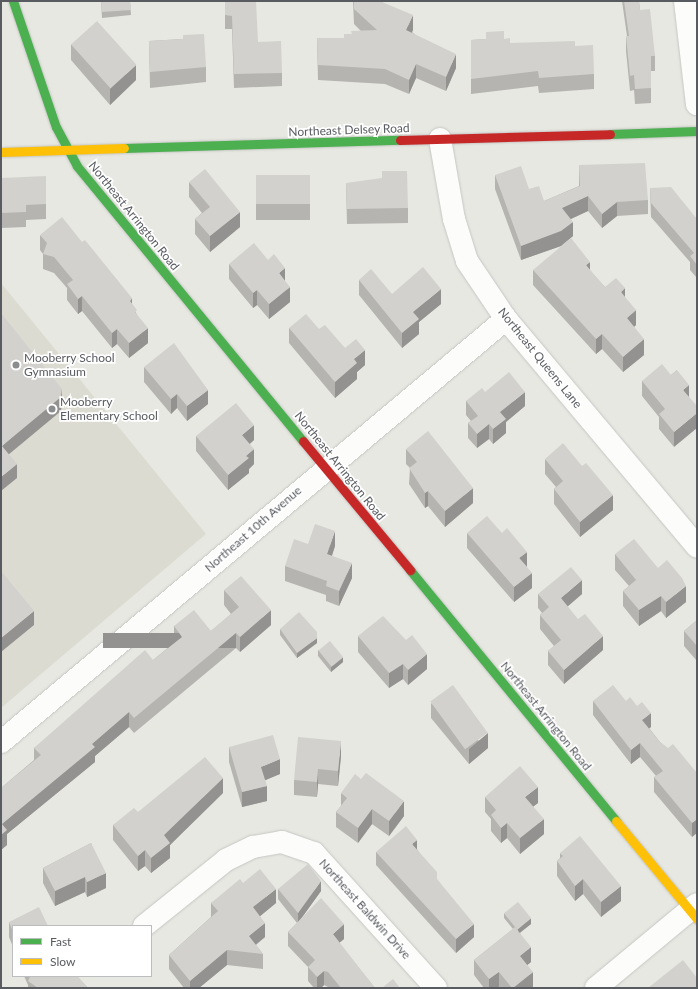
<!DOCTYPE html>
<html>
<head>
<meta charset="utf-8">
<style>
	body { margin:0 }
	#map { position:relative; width:698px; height:989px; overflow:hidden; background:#e8e8e2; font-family:Lato,sans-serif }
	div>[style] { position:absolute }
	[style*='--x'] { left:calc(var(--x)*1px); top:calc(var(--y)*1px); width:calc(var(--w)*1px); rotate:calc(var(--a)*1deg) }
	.education>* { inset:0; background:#dcdbd1 }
	.roads { filter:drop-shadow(0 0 1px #c5c6c4) drop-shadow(0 0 1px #c5c6c4) }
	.street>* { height:22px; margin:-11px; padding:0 11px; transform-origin:11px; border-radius:11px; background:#fcfcfb }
	.fast>* { height:9px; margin:-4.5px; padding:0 4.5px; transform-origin:4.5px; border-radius:4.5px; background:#4caf50 }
	.slow>* { height:9px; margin:-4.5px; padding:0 4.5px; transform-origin:4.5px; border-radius:4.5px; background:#ffc107 }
	.jam>* { height:9px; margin:-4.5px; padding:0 4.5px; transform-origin:4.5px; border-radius:4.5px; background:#c62828 }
	.wall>* { inset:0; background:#b5b4b0; transform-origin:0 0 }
	.shaded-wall>* { inset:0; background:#939290; transform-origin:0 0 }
	.building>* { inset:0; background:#d2d1cd; transform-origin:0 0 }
	.dots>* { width:11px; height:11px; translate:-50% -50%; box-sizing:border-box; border:2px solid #fff; border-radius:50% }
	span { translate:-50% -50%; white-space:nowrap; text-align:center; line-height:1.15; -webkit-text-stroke:3.5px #fff; paint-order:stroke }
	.street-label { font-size:12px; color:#585b60 }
	.poi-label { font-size:12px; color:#585b60 }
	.left { translate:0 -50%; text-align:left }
	.frame { position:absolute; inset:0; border:2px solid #585b60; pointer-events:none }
	.legend { position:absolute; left:12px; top:925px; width:140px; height:52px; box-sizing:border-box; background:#fff; border:1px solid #bcbdbf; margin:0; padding:5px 7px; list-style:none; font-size:12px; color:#585b60 }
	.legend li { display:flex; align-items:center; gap:8px; height:20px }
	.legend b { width:20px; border:1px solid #bcbdbf }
</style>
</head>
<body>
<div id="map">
	<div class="education">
		<i style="clip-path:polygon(1px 283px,206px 534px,1px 708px)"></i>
	</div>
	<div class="roads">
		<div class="street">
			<i style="--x:685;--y:1;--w:104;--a:83.4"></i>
			<i style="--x:440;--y:139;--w:81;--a:80.1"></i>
			<i style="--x:454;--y:219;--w:44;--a:72.8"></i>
			<i style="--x:467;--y:261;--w:70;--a:56.1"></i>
			<i style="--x:506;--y:319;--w:297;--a:50"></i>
			<i style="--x:1;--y:742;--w:659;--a:-39.95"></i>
			<i style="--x:144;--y:926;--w:105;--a:-38.8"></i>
			<i style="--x:226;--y:860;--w:30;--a:-26"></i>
			<i style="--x:253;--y:847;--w:29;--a:-10"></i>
			<i style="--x:282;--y:842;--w:34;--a:19"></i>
			<i style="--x:314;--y:853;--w:182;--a:47.9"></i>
			<i style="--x:596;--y:988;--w:131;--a:-39.7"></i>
		</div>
		<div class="fast">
			<i style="--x:13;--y:1;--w:133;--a:71.2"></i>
			<i style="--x:56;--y:127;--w:44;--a:61.7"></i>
			<i style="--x:77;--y:166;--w:356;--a:50.6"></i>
			<i style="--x:610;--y:134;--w:87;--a:-2"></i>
			<i style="--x:124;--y:148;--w:276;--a:-1.7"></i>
			<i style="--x:410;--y:570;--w:325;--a:50.6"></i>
		</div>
		<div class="slow">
			<i style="--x:1;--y:152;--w:123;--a:-1.9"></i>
			<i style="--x:616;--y:821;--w:127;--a:50.4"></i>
		</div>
		<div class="jam">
			<i style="--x:400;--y:140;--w:210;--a:-1.6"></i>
			<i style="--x:303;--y:441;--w:168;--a:50.3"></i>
		</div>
	</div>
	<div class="wall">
		<i style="clip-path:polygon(101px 1px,130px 1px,131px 15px,102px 18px)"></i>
		<i style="clip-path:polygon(225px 1px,282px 73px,282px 86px,234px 88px,232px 29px,225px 29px)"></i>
		<i style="clip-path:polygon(353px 1px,382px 2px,413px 30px,412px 32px,456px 68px,446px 91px,416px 78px,409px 94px,385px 84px,318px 80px,317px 38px,344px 38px,351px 34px,361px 31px,354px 24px)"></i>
		<i style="clip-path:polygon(622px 1px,639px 1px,640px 10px,655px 56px,655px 71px,651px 71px,651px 103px,635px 104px,634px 90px,630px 91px,626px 51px,626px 36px,627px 36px)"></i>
		<i style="clip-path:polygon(486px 32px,504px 39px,510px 43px,575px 46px,594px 74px,594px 89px,539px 93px,538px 86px,471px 94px,471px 40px,486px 39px)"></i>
		<i style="clip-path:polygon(183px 39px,206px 67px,206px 82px,150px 88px,149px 41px)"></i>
		<i style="clip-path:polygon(71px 44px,136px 80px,110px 105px,71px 60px)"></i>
		<i style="clip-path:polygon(579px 165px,648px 200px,648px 214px,617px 216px,602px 228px,588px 211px,571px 219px,573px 236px,561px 246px,521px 260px,495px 189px,495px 175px,529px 189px,544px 201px,579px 186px)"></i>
		<i style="left:310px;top:175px;width:45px;height:54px;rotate:90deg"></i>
		<i style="clip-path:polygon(1px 178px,46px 204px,46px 219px,26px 220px,26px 227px,1px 228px)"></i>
		<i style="clip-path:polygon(189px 182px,240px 227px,210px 252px,195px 234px,195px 219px,202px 213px,189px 197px)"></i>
		<i style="clip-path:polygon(346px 183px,408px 208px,408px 223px,347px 224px)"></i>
		<i style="clip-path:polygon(650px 188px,697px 219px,697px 278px,690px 270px,690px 262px,651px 217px)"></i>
		<i style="clip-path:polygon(40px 235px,132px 304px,137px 315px,148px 343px,129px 358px,117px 344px,112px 348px,82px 311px,78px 314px,67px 300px,67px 288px,54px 273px,43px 269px,43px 254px,40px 250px)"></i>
		<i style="clip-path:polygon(229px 264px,285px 281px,290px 302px,269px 319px,257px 305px,253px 308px,229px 279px)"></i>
		<i style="clip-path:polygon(533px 270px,590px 271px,605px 287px,625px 297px,636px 325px,634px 327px,644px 355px,623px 372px,602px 349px,596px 354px,533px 285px)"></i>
		<i style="clip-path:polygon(359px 280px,392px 294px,441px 304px,419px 322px,419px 334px,402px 348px,359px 295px)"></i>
		<i style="clip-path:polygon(289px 328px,319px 329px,345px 348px,365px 365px,357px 372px,357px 379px,335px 398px,289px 343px)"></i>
		<i style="clip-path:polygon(144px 367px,208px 404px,187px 421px,177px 408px,171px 414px,144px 382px)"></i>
		<i style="clip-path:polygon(677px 370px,674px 447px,659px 429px,659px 417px,642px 396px,642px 381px,671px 375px)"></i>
		<i style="clip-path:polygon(485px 392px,525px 406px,506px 422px,506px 433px,493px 444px,489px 439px,477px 448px,468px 438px,468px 423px,471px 421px,466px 415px,466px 401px)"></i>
		<i style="clip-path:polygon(196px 436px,254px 440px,250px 444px,254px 464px,249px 469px,249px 473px,228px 490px,196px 451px)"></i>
		<i style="clip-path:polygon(406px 449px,473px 503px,445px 527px,428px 506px,425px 508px,409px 484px,410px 468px,406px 464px)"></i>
		<i style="clip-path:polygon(545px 459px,613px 510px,580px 537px,554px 504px,554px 489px,556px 487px,545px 474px)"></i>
		<i style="clip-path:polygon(467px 533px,527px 567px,532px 588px,514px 602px,467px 548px)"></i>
		<i style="clip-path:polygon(308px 544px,335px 546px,332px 556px,352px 578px,339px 606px,326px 601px,326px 595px,285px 581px,285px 566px)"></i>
		<i style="clip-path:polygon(615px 554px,686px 602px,666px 618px,661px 611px,639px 626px,623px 606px,623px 591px,629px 586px,615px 570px)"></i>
		<i style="clip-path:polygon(224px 590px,271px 625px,240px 652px,236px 648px,134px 733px,129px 727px,95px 756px,95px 762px,7px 834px,7px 845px,1px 850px,1px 788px,34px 760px,34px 748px,153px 660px,175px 642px,174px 641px,174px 626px,211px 631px,231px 614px,224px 605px)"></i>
		<i style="clip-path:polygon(538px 594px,582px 594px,567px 607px,603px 650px,564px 684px,548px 665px,548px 651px,554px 646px,540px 629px,540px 615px,542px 613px,538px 608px)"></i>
		<i style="clip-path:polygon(697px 620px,697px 661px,684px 646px,684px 631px)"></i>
		<i style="clip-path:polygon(280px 629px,317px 643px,297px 658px,280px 635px)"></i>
		<i style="clip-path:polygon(358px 636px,427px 669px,408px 685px,403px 679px,389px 688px,358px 652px)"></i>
		<i style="clip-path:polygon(318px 650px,343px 662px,331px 672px,318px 656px)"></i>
		<i style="clip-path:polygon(697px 663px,697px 681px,696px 679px,696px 664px)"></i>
		<i style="clip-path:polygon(593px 701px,626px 701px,651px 727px,649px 728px,660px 742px,697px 773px,692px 837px,654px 792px,654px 777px,656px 776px,640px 757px,631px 764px,593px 715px)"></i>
		<i style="clip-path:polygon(431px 703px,488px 748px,469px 764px,431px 718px)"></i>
		<i style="clip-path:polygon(229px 747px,280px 774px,265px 780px,267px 801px,242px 807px,229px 762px)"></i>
		<i style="clip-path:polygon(341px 756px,338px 786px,318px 784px,317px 797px,294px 795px,294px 780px)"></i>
		<i style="clip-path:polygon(223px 793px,170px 845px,170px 858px,151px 873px,145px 866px,138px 871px,113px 840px,113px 825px,138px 812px)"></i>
		<i style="clip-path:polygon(341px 793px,404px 816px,389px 836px,372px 824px,358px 843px,336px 827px,336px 812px,341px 806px)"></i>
		<i style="clip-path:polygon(485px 797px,538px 803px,533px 806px,544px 834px,520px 854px,507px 838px,501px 843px,491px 831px,491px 819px,485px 812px)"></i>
		<i style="clip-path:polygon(91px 843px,106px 888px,87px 897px,85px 892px,55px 906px,43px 883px,43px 868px)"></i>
		<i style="clip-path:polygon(417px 849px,474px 937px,456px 953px,376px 865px,376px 852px)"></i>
		<i style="clip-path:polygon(560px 853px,621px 901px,601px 917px,583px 894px,575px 901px,557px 876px,557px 861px,560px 858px)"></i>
		<i style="clip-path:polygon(243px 883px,276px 903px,260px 916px,265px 937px,256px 945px,263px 954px,263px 969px,227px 965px,199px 988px,184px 988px,169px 969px,169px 955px,211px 917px,211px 903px)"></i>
		<i style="clip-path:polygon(278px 889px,321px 891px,300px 920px,344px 939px,339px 943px,375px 988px,329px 988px,328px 987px,324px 985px,321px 988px,314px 988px,308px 981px,308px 967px,288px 946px,288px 932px,297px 923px,278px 899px)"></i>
		<i style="clip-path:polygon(504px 913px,531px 924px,520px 933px,531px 962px,527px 965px,533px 987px,532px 988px,500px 988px,499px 987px,497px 988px,484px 988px,474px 975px,474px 960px,513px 929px,504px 918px)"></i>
		<i style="clip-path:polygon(9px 922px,13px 926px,13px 947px,9px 937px)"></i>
		<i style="clip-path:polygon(24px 976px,77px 976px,88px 988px,28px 988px,28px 985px)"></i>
	</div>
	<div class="shaded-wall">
		<i style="clip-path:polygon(413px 15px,413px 30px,406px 44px,406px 30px)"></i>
		<i style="clip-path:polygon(456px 54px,456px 68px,446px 91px,446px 77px)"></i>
		<i style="clip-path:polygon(416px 64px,416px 78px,409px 94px,409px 80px)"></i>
		<i style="clip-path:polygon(136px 65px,136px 80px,110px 105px,110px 89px)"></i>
		<i style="clip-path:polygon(588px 196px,588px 211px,562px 223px,562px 208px)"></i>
		<i style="clip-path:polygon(617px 202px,617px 216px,602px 228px,602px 214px)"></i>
		<i style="clip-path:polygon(240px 212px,240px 227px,210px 252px,210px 236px)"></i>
		<i style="clip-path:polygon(573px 222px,573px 236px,561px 246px,521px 260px,521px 246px)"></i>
		<i style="clip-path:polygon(590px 262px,590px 277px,586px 265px)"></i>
		<i style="clip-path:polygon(285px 268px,285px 283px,279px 273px)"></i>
		<i style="clip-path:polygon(290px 287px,290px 302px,269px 319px,269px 304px)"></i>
		<i style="clip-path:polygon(625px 288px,625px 304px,621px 292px)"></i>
		<i style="clip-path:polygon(441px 289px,441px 304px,419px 322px,419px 334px,402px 348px,402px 333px,413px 312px)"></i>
		<i style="clip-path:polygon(257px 290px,257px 305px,253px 308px,253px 293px)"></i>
		<i style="clip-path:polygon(82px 296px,82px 311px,78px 314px,78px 299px)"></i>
		<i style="clip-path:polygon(132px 298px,132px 313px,130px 301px)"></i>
		<i style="clip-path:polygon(636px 310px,636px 325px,627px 333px,627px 318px)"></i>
		<i style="clip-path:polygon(148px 328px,148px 343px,129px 358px,129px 343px)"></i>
		<i style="clip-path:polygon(117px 329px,117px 344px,112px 348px,112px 333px)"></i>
		<i style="clip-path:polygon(602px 334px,602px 349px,596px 354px,596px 339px)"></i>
		<i style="clip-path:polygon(644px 339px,644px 355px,623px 372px,623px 357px)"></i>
		<i style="clip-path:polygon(365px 350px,365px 365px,357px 372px,357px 379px,335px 398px,335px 382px,354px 359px)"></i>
		<i style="clip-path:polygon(689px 385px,689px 400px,683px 390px)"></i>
		<i style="clip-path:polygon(62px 389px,62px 403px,61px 411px,2px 460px,2px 446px)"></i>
		<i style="clip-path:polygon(208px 390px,208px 404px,187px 421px,187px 406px)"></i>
		<i style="clip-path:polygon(525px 392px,525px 406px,506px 422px,506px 433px,493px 444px,493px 429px,500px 412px)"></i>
		<i style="clip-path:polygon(177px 394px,177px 408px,171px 414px,171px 399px)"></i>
		<i style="clip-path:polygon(697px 413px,697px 428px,674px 447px,674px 432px)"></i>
		<i style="clip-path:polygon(489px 424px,489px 439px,477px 448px,477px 434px)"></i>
		<i style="clip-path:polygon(254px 425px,254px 440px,242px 450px,242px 435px)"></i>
		<i style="clip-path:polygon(254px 449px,254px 464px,249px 469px,249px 473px,228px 490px,228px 475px,246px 456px)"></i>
		<i style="clip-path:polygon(17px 464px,17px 478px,1px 491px,1px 477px)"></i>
		<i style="clip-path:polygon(473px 488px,473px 503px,445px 527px,445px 511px)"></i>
		<i style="clip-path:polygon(428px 491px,428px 506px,425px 508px,425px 493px)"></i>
		<i style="clip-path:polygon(613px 495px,613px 510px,580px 537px,580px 522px)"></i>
		<i style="clip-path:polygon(335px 531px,335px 546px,327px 570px,327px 554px)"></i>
		<i style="clip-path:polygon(527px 552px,527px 567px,519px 558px)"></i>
		<i style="clip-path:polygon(352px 563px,352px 578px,339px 606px,339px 591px)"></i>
		<i style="clip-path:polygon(532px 573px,532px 588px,514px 602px,514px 587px)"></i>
		<i style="clip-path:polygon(582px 580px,582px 594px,561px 612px,561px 598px)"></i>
		<i style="clip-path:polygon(686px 586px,686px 602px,666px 618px,666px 602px)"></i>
		<i style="clip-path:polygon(661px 596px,661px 611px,639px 626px,639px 610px)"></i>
		<i style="clip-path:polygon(271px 610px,271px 625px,240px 652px,240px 637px)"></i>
		<i style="clip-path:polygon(34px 611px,34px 625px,1px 652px,1px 638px)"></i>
		<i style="left:236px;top:633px;width:15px;height:133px;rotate:90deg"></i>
		<i style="clip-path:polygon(603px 636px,603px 650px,564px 684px,564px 670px)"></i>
		<i style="clip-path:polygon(317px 638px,317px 643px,297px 658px,297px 653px)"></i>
		<i style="clip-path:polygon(427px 654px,427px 669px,408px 685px,408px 670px)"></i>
		<i style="clip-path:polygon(343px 657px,343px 662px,331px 672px,331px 667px)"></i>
		<i style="clip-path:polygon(403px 664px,403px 679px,389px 688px,389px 673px)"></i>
		<i style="clip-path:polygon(129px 712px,129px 727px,95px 756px,95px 762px,7px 834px,7px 845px,1px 850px,1px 835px,2px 824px,92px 744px)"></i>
		<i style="clip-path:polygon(651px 713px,651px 727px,642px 734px,642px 720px)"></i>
		<i style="clip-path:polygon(488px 733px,488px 748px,469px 764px,469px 749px)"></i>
		<i style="clip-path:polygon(341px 741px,341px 756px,338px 786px,338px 771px)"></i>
		<i style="clip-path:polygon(640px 743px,640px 757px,631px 764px,631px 750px)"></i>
		<i style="clip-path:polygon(280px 759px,280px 774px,261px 782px,261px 767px)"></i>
		<i style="clip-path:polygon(318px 769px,318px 784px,317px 797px,317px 782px)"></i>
		<i style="clip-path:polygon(223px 778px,223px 793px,170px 845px,170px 858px,151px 873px,151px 858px,164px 835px)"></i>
		<i style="clip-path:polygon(267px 786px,267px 801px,242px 807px,242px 792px)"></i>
		<i style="clip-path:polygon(538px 787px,538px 803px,525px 813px,525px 797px)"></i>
		<i style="clip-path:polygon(404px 801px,404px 816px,389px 836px,389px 821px)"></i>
		<i style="clip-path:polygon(372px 809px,372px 824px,358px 843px,358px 828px)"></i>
		<i style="clip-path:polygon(544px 819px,544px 834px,520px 854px,520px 838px)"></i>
		<i style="clip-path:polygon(697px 819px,697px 833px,692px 837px,692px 823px)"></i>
		<i style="clip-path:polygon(507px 823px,507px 838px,501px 843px,501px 828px)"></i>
		<i style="clip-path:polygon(417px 840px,417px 853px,412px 844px)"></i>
		<i style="clip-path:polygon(145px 850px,145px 866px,138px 871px,138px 856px)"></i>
		<i style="clip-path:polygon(106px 873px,106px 888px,87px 897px,87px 882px)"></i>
		<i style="clip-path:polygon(85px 877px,85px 892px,55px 906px,55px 891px)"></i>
		<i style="clip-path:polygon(583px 879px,583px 894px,575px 901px,575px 886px)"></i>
		<i style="clip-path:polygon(321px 881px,321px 891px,298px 923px,298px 913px)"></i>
		<i style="clip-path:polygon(621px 886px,621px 901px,601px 917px,601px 902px)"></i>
		<i style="clip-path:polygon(276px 889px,276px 903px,253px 922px,253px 907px)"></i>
		<i style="clip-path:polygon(531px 918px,531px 924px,518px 934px,518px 929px)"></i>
		<i style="clip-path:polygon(265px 923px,265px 937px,249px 950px,249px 936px)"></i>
		<i style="clip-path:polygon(344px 924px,344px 939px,333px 948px,333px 934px)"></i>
		<i style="clip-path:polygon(474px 924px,474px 937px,456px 953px,456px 939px)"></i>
		<i style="clip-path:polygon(531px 947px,531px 962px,520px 971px,520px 956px)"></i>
		<i style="clip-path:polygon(227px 950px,227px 965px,199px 988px,190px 988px,190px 981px)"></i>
		<i style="clip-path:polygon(324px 971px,324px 985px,321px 988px,317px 988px,317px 977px)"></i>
		<i style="clip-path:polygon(499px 972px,499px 987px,497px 988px,489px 988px,489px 979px)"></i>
		<i style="clip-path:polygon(533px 972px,533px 987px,532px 988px,513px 988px)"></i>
	</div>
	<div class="building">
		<i style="clip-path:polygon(101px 1px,130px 1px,131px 10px,102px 12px)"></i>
		<i style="clip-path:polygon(225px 1px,256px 1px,258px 42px,281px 41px,282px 73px,234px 74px,232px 16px,225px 15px)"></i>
		<i style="clip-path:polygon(354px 1px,382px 1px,382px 2px,413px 15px,406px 30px,456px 54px,446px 77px,416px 64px,409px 80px,385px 69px,318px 65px,317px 38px,344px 38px,344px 34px,352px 34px,351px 31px,377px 30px,354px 9px)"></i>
		<i style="clip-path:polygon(624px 1px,639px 1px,640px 10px,650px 9px,655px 56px,651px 56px,651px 88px,635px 89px,634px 75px,630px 76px,626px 36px,629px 36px)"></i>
		<i style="left:97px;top:21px;width:59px;height:35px;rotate:48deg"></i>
		<i style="clip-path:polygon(504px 31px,504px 39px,510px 38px,510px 43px,575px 41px,575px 46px,593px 45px,594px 74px,539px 78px,538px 71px,471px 79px,471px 40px,486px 39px,486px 32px)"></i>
		<i style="clip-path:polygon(204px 34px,206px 67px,150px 72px,149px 41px,183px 39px,183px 35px)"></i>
		<i style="clip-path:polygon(645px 163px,648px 200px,617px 202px,602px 214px,588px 196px,562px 208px,573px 222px,561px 231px,521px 246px,495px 175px,521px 166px,529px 189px,539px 186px,544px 201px,580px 186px,579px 165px)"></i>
		<i style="clip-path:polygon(205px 169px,240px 212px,210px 236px,195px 219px,210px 207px,189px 182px)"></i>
		<i style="clip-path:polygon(382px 171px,407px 171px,408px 208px,347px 209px,346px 183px,382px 178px)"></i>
		<i style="left:310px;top:175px;width:29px;height:54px;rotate:90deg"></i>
		<i style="clip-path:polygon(46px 176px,46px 204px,26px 205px,26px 212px,1px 213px,1px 178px)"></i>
		<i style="clip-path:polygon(671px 187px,697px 219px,697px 265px,690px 256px,694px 253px,651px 203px,650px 188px)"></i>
		<i style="clip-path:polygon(62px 217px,82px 242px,85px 240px,132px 298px,130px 301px,137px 310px,135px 312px,148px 328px,129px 343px,117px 329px,112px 333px,82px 296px,78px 299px,67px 284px,73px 280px,54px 257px,43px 254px,47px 243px,40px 235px)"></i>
		<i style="clip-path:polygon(571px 238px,590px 262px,586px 265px,605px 287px,616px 278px,625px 288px,621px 292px,636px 310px,627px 318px,644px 339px,623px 357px,602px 334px,596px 339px,533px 270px)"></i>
		<i style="clip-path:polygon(254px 243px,268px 260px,274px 254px,285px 268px,279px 273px,290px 287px,269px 304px,257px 290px,253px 293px,229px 264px)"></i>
		<i style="clip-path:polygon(423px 267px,441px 289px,413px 312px,419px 319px,402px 333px,359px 280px,371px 269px,392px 294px)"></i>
		<i style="clip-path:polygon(1px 313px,62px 389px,61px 397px,2px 446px,17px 464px,1px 477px)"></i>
		<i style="clip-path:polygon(306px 314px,319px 329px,325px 325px,345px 348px,356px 339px,365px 350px,354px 359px,357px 363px,335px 382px,289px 328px)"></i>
		<i style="clip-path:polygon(174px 343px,208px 390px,187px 406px,177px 394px,171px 399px,144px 367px)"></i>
		<i style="clip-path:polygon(662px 364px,671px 375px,677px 370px,689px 385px,683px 390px,697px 406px,697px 413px,674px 432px,659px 414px,665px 409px,642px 381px)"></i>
		<i style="clip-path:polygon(509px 372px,525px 392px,500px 412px,506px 419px,493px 429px,489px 424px,477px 434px,468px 423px,478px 416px,466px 401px,482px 388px,485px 392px)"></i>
		<i style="clip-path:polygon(236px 403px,254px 425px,242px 435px,254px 449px,246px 456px,249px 458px,228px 475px,196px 436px)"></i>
		<i style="clip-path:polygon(428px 431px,473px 488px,445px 511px,428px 491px,425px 493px,409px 468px,417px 462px,406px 449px)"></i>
		<i style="clip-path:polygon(563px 443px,582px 466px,586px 463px,613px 495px,580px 522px,554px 489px,563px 481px,545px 459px)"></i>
		<i style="clip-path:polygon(487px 516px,502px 533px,507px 528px,527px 552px,519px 558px,532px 573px,514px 587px,467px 533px)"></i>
		<i style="clip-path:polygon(315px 524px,335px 531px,327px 554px,352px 563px,339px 591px,326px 586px,327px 581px,285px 566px,294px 539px,308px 544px)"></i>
		<i style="clip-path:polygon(634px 539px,658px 568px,667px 560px,682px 578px,686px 586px,666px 602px,661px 596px,639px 610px,623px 591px,636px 580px,615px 554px)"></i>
		<i style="clip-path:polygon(571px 567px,582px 580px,561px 598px,578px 619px,585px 614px,603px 636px,564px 670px,548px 651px,561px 640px,540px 615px,549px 607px,538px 594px)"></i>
		<i style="clip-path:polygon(1px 571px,34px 611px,1px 638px)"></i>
		<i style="clip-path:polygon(241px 576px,271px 610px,240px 637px,236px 633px,134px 718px,129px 712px,92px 744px,95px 747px,2px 824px,7px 830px,1px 835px,1px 788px,41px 755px,34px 748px,145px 650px,153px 660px,182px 637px,174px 626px,194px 610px,211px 631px,239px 607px,224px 590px)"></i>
		<i style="clip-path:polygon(299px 612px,317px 632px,317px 638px,297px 653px,280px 629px)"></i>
		<i style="clip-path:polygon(383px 616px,406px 640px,412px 635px,427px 654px,408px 670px,403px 664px,389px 673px,358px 636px)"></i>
		<i style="clip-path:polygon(697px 620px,697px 646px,684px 631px)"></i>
		<i style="left:330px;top:641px;width:21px;height:15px;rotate:51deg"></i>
		<i style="left:453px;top:685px;width:59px;height:28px;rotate:54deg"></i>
		<i style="clip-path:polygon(613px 685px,626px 701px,630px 697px,637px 706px,642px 702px,651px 713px,642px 720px,660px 742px,668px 748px,673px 744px,697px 773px,697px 819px,692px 823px,654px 777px,663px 771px,640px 743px,631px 750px,593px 701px)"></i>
		<i style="clip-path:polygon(273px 735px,280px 759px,261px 767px,267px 786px,242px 792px,229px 747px)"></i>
		<i style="clip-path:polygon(298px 737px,341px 741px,338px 771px,318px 769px,317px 782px,294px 780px)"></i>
		<i style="clip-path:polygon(205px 757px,223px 778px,164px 835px,170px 843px,151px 858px,145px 850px,138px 856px,113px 825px,134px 808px,138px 812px)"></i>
		<i style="clip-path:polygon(520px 766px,538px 787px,525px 797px,544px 819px,520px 838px,507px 823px,501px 828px,491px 815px,496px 810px,485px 797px)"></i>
		<i style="clip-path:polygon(366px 773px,404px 801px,389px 821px,372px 809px,358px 828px,336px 812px,347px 798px,341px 793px,355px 774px,361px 779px)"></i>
		<i style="clip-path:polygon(406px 826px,417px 840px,412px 844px,437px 872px,437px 879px,474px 924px,456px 939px,376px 852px)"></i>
		<i style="clip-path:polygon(580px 836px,621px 886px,601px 902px,583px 879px,575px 886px,557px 861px,563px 856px,560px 853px)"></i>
		<i style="clip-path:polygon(91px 843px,106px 873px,87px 882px,85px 877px,55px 891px,43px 868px)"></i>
		<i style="clip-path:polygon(308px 864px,321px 881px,298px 913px,278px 889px)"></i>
		<i style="clip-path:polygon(260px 869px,276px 889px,253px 907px,265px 923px,249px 936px,263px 954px,227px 950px,190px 981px,169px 955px,218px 911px,211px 903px,240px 879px,243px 883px)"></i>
		<i style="clip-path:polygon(321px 898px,344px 924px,333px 934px,375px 988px,341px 988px,328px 972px,324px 971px,317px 977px,308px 967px,315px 960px,288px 932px)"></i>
		<i style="left:518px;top:902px;width:21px;height:18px;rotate:51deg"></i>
		<i style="clip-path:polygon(39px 907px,48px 926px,13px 926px,13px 932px,9px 922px)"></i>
		<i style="clip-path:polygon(515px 927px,531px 947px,520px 956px,533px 972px,513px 988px,512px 988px,499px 972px,489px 979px,474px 960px)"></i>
		<i style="clip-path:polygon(683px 960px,697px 978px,697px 988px,648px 988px)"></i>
		<i style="clip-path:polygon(30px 976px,77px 976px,88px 988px,38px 988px,28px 981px,30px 977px)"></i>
		<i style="clip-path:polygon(393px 979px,400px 988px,382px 988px)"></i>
	</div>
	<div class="dots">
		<i style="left:16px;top:365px;background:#8a8c8e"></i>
		<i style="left:52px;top:409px;background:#8a8c8e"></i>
	</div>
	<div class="street-label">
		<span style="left:349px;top:130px;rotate:-2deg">Northeast Delsey Road</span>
		<span style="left:134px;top:216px;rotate:51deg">Northeast Arrington Road</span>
		<span style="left:540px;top:358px;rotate:51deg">Northeast Queens Lane</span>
		<span style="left:340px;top:466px;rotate:51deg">Northeast Arrington Road</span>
		<span style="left:253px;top:529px;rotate:-41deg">Northeast 10th Avenue</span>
		<span style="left:546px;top:716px;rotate:51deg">Northeast Arrington Road</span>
		<span style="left:365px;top:909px;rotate:48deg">Northeast Baldwin Drive</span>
	</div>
	<div class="poi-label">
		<span class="left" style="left:24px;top:365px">Mooberry School<br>Gymnasium</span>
		<span class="left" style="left:60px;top:409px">Mooberry<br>Elementary School</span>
	</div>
	<div class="frame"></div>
	<ul class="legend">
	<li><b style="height:5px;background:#4caf50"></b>Fast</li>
	<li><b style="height:5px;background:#ffc107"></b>Slow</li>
	</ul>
</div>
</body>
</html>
